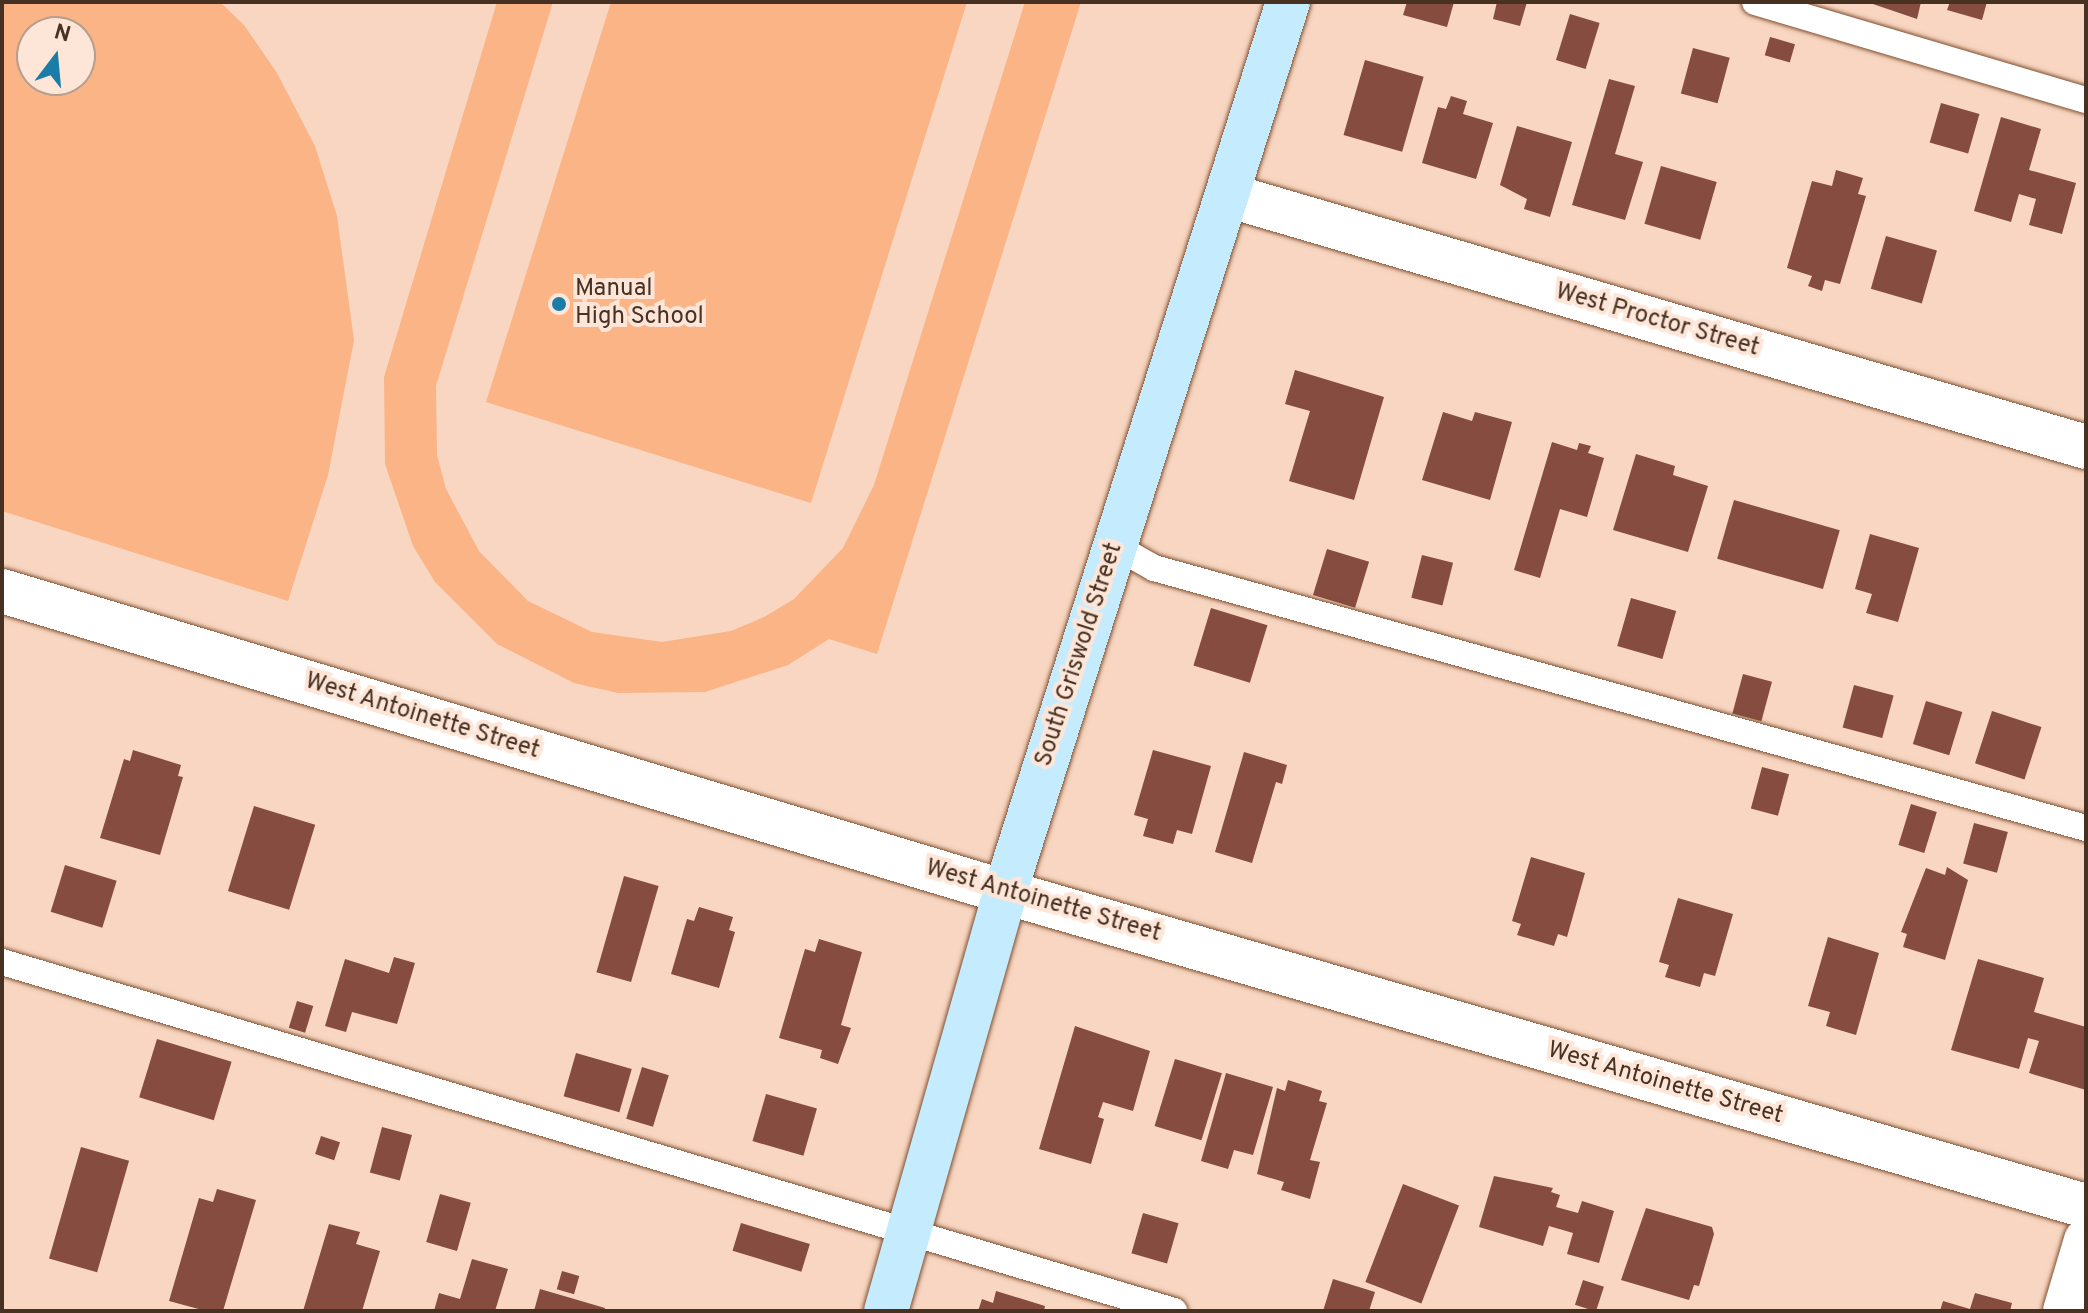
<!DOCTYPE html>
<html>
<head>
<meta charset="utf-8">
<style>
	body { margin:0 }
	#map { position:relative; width:2088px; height:1313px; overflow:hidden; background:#f8d6c1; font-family:Overpass,sans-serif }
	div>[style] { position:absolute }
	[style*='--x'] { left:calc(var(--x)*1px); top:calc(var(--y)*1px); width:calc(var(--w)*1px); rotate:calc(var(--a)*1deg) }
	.green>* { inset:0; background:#fab486 }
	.building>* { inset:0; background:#854c3f; transform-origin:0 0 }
	.roads { filter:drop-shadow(0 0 2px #804f2f) drop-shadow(0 0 2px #804f2f) }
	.lane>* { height:26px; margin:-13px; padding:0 13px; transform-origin:13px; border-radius:13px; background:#fff }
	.street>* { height:44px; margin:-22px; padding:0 22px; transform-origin:22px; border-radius:22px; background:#fff }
	.secondary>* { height:44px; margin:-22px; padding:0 22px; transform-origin:22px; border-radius:22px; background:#c4ecfe }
	.dots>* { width:22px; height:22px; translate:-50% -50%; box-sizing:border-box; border:4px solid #fde6d8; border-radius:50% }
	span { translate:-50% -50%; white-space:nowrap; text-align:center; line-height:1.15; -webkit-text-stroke:8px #fde6d8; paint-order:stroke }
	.poi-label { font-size:24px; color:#473122 }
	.left { translate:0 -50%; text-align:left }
	.street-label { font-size:24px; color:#473122 }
	.frame { position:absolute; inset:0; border:4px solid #473122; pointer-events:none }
	.north { position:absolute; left:16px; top:16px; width:80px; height:80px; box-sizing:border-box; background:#fde6d8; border:2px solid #b49e8f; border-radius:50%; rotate:16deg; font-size:22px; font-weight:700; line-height:32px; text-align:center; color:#473122 }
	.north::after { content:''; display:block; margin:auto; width:28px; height:36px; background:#197da8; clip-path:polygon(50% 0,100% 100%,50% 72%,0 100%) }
</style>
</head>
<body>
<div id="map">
	<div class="green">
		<i style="clip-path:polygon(evenodd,2px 2px,220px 2px,244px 25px,277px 73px,315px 146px,337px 216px,354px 340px,328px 475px,288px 601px,2px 511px,2px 2px,32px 32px,80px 32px,80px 80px,32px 80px,32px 32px)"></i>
		<i style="clip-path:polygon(497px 2px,553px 2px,436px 386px,437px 455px,446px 489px,479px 551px,528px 601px,592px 632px,662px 642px,731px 631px,764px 617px,794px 599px,843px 548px,874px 485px,1025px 2px,1081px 2px,877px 654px,829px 639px,788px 665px,705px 692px,618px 693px,574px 683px,497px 644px,435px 582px,413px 546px,385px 464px,384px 377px)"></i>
		<i style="clip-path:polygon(611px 2px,967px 2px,811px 503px,486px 402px)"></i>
	</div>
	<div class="building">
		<i style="clip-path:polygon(1407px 2px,1454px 2px,1447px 27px,1403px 15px)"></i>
		<i style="clip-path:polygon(1497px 2px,1527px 2px,1520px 26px,1493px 19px)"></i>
		<i style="clip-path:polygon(1867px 2px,1921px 2px,1917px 19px)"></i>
		<i style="clip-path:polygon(1950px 2px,1987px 2px,1982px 20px,1947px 10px)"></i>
		<i style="left:1570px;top:14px;width:31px;height:48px;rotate:17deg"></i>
		<i style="left:1770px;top:37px;width:26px;height:19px;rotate:16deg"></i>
		<i style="left:1693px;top:48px;width:38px;height:47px;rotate:15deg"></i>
		<i style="left:1365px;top:60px;width:61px;height:78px;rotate:16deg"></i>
		<i style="clip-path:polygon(1609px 79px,1635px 86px,1615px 154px,1643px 162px,1625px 220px,1572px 205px)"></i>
		<i style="clip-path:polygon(1451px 96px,1467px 101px,1463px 114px,1493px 123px,1476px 179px,1422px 163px,1438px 107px,1446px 109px)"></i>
		<i style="left:1941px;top:103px;width:40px;height:41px;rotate:16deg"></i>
		<i style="clip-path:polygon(2001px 117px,2041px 129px,2029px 170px,2076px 183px,2062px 234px,2029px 225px,2036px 199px,2019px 194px,2011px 222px,1974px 211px)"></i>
		<i style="clip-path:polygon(1517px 126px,1572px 142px,1550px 217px,1524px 209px,1527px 199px,1500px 185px)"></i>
		<i style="left:1661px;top:166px;width:58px;height:60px;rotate:16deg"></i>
		<i style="clip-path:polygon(1836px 170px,1863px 178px,1858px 194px,1866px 196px,1840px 284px,1825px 280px,1822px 291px,1808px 286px,1812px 276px,1787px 268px,1812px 181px,1832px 186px)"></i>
		<i style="left:1886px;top:236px;width:53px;height:55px;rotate:16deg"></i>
		<i style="clip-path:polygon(1295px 370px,1384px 397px,1354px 500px,1289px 481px,1310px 411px,1285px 404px)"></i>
		<i style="clip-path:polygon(1443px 412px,1472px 421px,1475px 412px,1512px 422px,1490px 500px,1422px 480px)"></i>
		<i style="clip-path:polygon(1552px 442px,1577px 450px,1579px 443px,1591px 446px,1588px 453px,1604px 458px,1587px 517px,1560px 509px,1540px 578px,1514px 570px)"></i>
		<i style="clip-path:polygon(1636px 454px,1675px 466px,1673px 475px,1708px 486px,1688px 552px,1613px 530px)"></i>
		<i style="left:1734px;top:500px;width:110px;height:61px;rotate:16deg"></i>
		<i style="clip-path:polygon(1870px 534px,1919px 548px,1898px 622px,1866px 613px,1872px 594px,1855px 589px)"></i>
		<i style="left:1327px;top:549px;width:44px;height:48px;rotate:17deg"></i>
		<i style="left:1422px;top:555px;width:32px;height:44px;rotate:14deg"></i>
		<i style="left:1631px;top:598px;width:47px;height:50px;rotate:16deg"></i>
		<i style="left:1211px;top:608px;width:59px;height:60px;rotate:17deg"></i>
		<i style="left:1743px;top:674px;width:30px;height:41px;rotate:15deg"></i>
		<i style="left:1854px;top:685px;width:41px;height:44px;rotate:15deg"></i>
		<i style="left:1926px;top:701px;width:38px;height:45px;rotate:17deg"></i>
		<i style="left:1992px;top:711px;width:52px;height:55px;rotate:18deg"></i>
		<i style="clip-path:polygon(133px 750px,181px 765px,178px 776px,183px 777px,160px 855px,100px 838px,124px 759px,130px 761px)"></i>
		<i style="clip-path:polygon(1153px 750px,1211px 766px,1192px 834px,1177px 830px,1173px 844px,1143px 836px,1148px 819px,1134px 815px)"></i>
		<i style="clip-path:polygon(1244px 752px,1287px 765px,1282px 784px,1276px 782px,1252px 863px,1215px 852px)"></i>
		<i style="left:1762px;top:767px;width:28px;height:43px;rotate:15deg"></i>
		<i style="left:1911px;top:804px;width:27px;height:43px;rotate:17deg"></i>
		<i style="left:254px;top:806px;width:64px;height:89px;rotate:17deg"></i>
		<i style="left:1974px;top:823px;width:35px;height:42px;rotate:15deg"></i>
		<i style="clip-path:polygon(1531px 857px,1585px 873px,1567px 937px,1558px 934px,1554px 946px,1517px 935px,1521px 924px,1512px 921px)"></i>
		<i style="left:65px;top:865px;width:54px;height:49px;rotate:17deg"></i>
		<i style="clip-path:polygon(1947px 867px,1968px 880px,1945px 960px,1903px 947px,1907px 934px,1901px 932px,1926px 868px,1945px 875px)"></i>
		<i style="left:624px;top:876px;width:36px;height:100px;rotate:16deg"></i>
		<i style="clip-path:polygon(1678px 898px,1733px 914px,1715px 976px,1704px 973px,1700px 987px,1665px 977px,1669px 965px,1659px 962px)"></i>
		<i style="clip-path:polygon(699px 907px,733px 917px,729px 930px,735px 932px,719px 988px,671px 974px,687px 919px,694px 921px)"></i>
		<i style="clip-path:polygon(1828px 937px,1879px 953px,1856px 1035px,1826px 1026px,1830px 1012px,1808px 1006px)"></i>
		<i style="clip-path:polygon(819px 939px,862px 952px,841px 1025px,851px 1028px,838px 1064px,820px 1058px,822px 1050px,779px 1038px,805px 949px,815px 952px)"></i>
		<i style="clip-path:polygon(394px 957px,415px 963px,397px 1024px,352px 1012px,346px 1032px,325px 1026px,345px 959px,389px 973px)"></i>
		<i style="clip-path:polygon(1978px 959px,2044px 978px,2034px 1012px,2086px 1027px,2086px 1090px,2029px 1073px,2039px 1041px,2028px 1038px,2019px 1069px,1951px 1050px)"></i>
		<i style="left:297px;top:1001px;width:17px;height:28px;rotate:17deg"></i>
		<i style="clip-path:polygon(1075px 1026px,1150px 1051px,1133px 1111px,1103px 1102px,1098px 1117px,1104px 1119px,1091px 1164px,1039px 1149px)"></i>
		<i style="left:157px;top:1039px;width:78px;height:61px;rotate:17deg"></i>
		<i style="left:576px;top:1053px;width:58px;height:45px;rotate:16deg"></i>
		<i style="left:1175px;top:1059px;width:49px;height:70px;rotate:17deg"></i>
		<i style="left:642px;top:1067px;width:28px;height:54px;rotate:17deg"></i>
		<i style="clip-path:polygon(1226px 1073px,1273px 1087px,1253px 1155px,1234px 1150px,1228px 1169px,1201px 1161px)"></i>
		<i style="clip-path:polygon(1288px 1080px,1322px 1091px,1319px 1101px,1327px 1103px,1310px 1160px,1320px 1162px,1310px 1199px,1281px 1190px,1284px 1182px,1257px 1174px,1277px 1088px,1285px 1091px)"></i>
		<i style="left:766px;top:1094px;width:53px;height:49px;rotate:16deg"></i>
		<i style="left:382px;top:1127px;width:31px;height:47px;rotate:15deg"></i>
		<i style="left:321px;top:1136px;width:20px;height:19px;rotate:18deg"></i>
		<i style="left:81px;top:1147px;width:50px;height:116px;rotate:16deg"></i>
		<i style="clip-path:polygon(1494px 1176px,1553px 1188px,1551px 1192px,1560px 1195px,1556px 1207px,1578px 1213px,1582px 1201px,1614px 1211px,1599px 1263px,1567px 1254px,1573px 1233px,1549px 1226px,1543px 1246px,1479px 1227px)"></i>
		<i style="left:1403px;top:1184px;width:60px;height:105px;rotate:21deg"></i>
		<i style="clip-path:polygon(217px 1189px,256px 1200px,223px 1311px,206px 1311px,169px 1301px,199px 1198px,213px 1202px)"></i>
		<i style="left:440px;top:1194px;width:32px;height:50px;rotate:16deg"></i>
		<i style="clip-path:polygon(1646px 1208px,1712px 1227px,1714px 1234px,1699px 1286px,1694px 1285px,1689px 1300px,1621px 1280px)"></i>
		<i style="left:1143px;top:1213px;width:37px;height:42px;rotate:16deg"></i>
		<i style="left:741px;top:1223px;width:72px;height:29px;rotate:17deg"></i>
		<i style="clip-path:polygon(329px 1224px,360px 1232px,356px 1244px,380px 1251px,362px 1311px,303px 1311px)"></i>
		<i style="clip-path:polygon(472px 1259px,508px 1269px,495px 1311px,434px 1311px,439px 1293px,460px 1299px)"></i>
		<i style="left:562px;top:1271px;width:18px;height:19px;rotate:16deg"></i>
		<i style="clip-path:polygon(1333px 1279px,1375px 1292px,1369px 1311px,1323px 1311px)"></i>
		<i style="left:1583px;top:1280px;width:22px;height:26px;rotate:18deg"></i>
		<i style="clip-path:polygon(540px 1289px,605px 1308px,604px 1311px,534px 1311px)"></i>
		<i style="clip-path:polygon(996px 1291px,1045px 1306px,1044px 1311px,978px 1311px,982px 1299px,993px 1303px)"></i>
		<i style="clip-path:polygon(1975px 1293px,2012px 1303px,2010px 1311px,1940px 1311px,1943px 1301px,1970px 1309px)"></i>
	</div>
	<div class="roads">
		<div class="lane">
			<i style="--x:1755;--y:2;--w:345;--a:16.5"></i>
			<i style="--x:1115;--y:546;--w:45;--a:29.4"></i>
			<i style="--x:1154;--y:568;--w:968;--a:15.59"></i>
			<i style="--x:2;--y:962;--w:1223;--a:16.58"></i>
		</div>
		<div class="street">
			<i style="--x:1227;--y:195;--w:895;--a:16.35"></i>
			<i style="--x:2;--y:591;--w:1047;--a:16.7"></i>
			<i style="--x:1005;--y:892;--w:1126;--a:16.2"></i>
			<i style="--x:2065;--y:1311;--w:74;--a:-73.5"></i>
		</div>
		<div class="secondary">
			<i style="--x:886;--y:1311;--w:436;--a:-74.1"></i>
			<i style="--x:1005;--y:892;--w:934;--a:-72.36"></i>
		</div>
	</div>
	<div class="dots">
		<i style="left:559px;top:304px;background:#197da8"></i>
	</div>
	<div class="poi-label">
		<span class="left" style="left:575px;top:304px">Manual<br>High School</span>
	</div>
	<div class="street-label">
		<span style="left:1657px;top:321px;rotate:16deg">West Proctor Street</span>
		<span style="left:1080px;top:655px;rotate:-72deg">South Griswold Street</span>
		<span style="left:422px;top:717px;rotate:17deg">West Antoinette Street</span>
		<span style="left:1043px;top:902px;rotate:16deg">West Antoinette Street</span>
		<span style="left:1665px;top:1084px;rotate:16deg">West Antoinette Street</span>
	</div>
	<div class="frame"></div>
	<div class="north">N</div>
</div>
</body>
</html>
